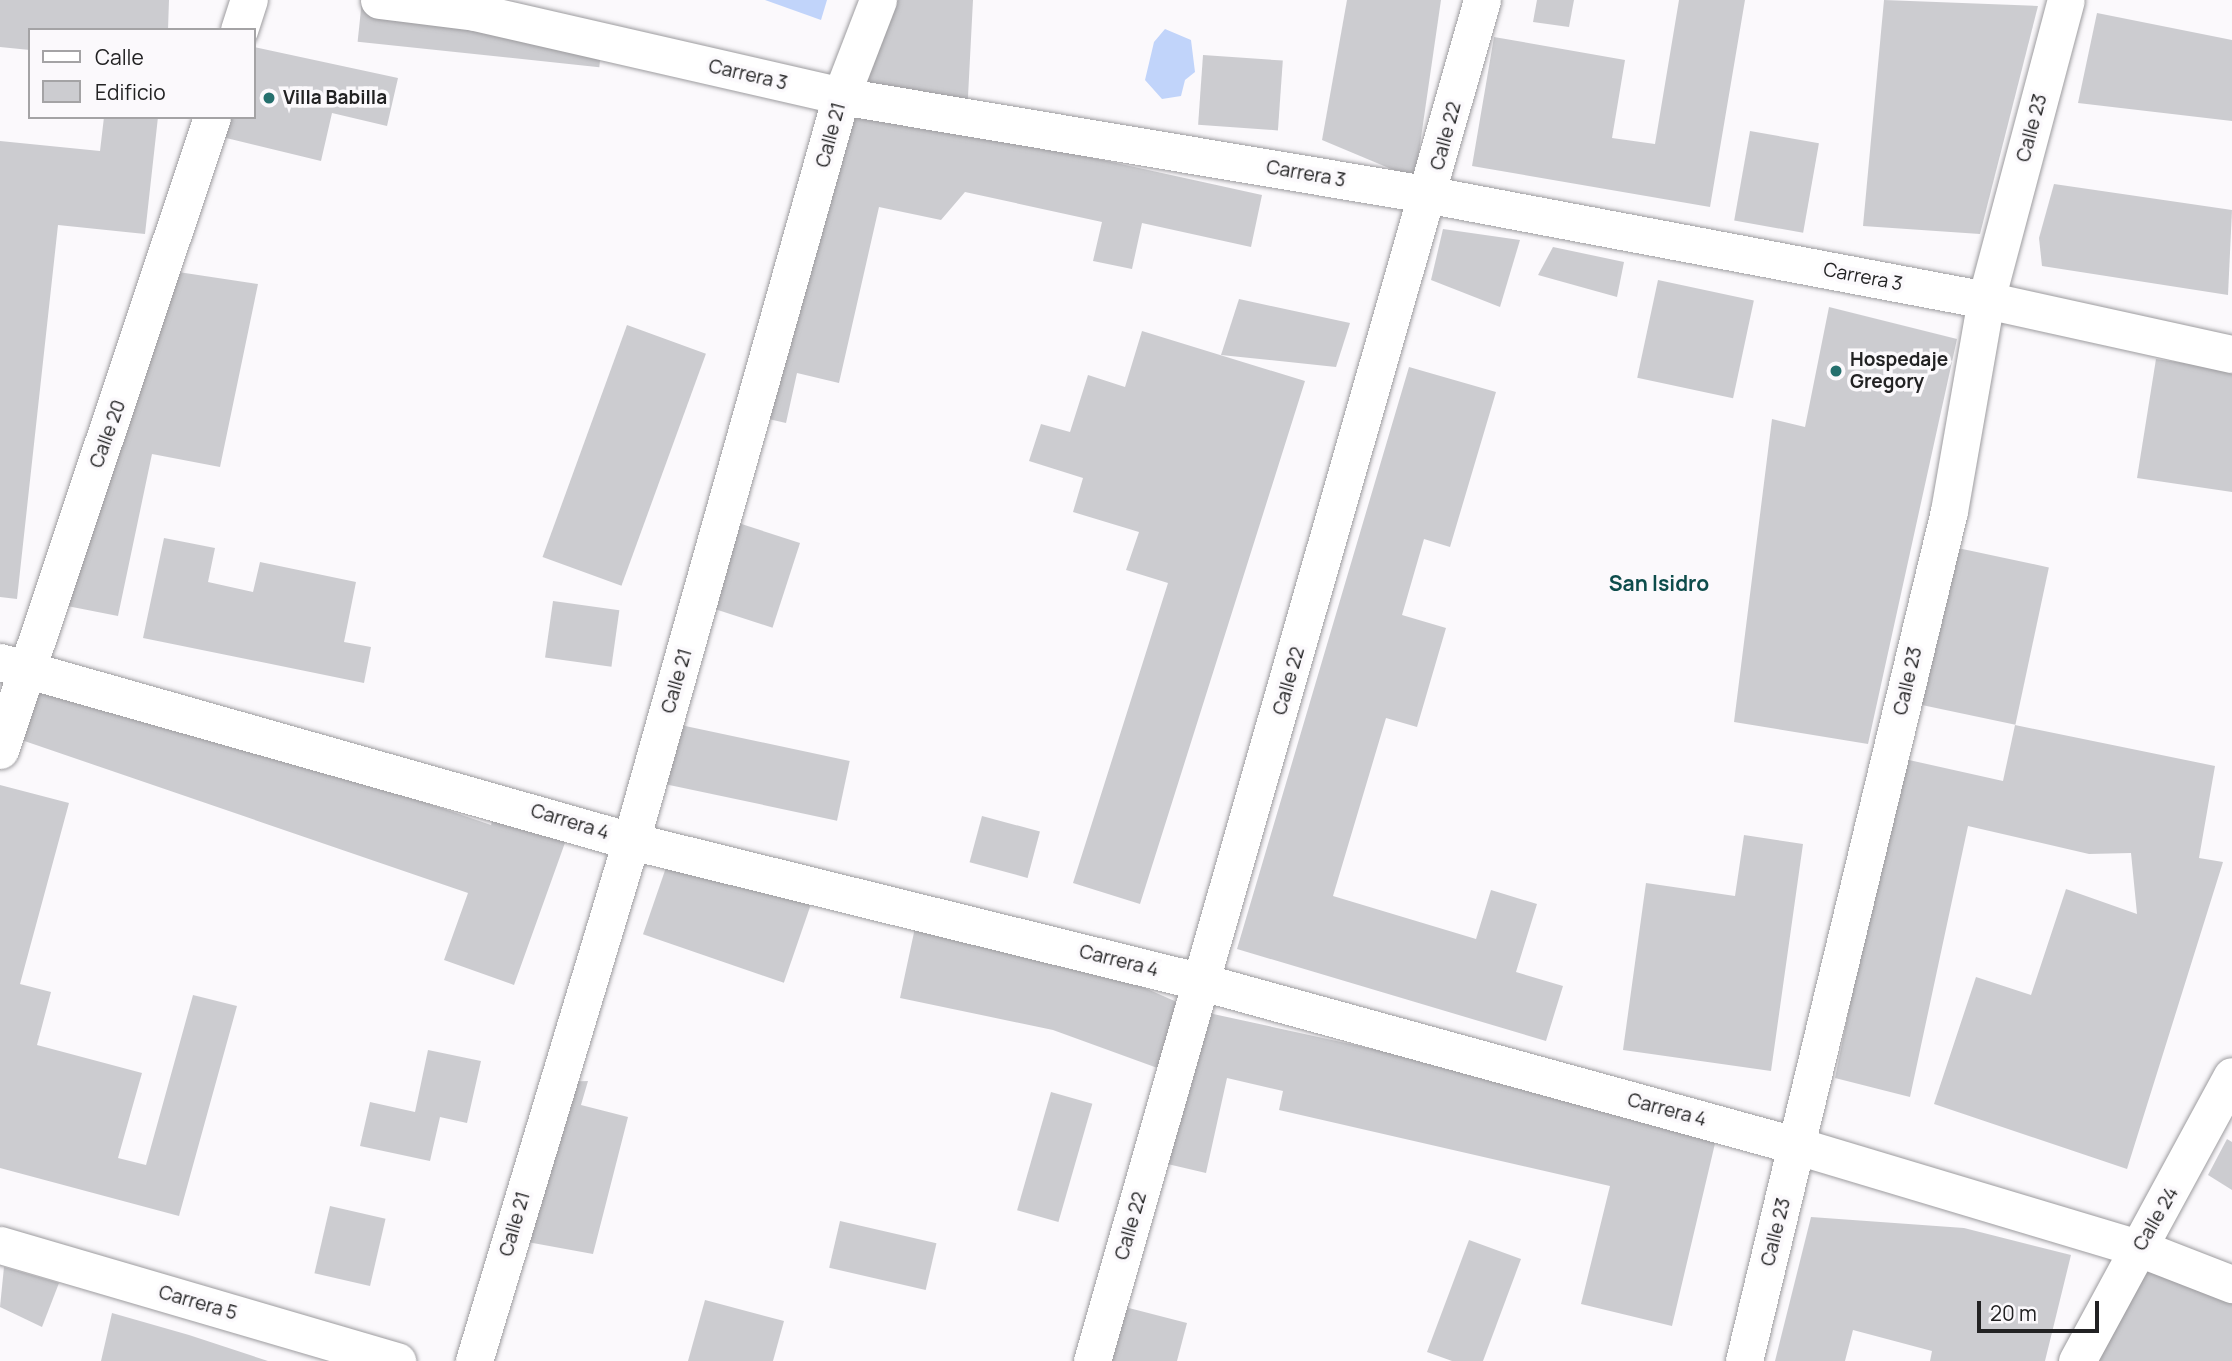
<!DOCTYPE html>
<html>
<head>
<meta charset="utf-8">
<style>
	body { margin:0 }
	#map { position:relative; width:2232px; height:1361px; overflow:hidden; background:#fbf9fc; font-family:Manrope,sans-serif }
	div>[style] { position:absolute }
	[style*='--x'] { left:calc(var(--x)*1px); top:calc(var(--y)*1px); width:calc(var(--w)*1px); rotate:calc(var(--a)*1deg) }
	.water>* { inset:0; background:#c1d4fa }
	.building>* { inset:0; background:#ccccd0; transform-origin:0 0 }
	.roads { filter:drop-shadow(0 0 2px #9d9c9f) drop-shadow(0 0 2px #9d9c9f) }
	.minor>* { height:37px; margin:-18.5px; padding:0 18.5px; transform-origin:18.5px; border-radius:18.5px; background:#fff }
	.dots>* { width:19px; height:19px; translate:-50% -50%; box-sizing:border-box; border:4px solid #fbf9fc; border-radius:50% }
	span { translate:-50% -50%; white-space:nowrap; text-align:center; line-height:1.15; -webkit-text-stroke:7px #fbf9fc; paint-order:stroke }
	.street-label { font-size:19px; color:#222223 }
	.poi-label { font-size:19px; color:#222223; font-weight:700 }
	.left { translate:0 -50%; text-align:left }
	.neighbourhood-label { font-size:21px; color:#0d4c4b; font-weight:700 }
	.legend { position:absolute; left:28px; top:28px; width:228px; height:91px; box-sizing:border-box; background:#fbf9fc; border:2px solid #a4a3a5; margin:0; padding:9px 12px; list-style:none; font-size:21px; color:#222223 }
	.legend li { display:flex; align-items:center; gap:14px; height:35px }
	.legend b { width:35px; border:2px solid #a4a3a5 }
	.scale { position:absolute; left:1977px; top:1301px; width:122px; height:32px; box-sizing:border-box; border:4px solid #222223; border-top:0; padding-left:9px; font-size:21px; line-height:24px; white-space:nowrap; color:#222223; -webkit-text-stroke:5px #fbf9fc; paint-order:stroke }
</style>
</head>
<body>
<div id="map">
	<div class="water">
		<i style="clip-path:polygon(765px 0,827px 0,821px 20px)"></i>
		<i style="clip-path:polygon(1165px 29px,1191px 40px,1195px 72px,1185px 80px,1181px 96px,1162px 99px,1145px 80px,1154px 42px)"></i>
	</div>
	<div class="building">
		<i style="clip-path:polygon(0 0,169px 0,168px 30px,30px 30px,30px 50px,0 47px)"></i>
		<i style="left:362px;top:0;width:243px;height:42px;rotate:6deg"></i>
		<i style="clip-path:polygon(878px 0,973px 0,967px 116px,1048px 148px,1262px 195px,1251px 247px,1142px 223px,1132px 269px,1093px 261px,1102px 222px,965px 192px,941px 220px,879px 207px,839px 383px,797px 373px,786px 423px,756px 416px)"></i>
		<i style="clip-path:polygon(1347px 0,1441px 0,1415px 179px,1322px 140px)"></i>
		<i style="clip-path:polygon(1537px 0,1574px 0,1569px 27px,1533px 22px)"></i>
		<i style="clip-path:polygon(1679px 0,1745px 0,1710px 207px,1472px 166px,1494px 37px,1625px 60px,1612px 138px,1655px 144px)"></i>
		<i style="clip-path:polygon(1884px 0,2038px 6px,1980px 234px,1863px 226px)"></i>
		<i style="clip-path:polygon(2097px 13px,2232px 40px,2232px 121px,2078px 103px)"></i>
		<i style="clip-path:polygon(254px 47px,398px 78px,387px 126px,332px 113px,321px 161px,218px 136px,223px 117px,254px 117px)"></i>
		<i style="left:1203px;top:55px;width:80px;height:70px;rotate:4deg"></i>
		<i style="clip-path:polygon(104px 117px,158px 117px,145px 234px,58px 225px,17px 599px,0 597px,0 141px,100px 151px)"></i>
		<i style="left:1750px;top:131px;width:70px;height:91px;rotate:10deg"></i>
		<i style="clip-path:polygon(2054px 184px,2232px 210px,2228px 295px,2042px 266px,2039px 238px)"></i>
		<i style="clip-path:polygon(1443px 229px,1520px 240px,1500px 307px,1431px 280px)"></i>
		<i style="clip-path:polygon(1553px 247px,1624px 262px,1617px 297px,1538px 275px)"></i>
		<i style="clip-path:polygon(165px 270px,258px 284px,220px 467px,152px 454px,118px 616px,57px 604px)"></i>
		<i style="left:1658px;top:280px;width:98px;height:100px;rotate:12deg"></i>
		<i style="clip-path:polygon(1239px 299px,1350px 323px,1336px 367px,1221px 355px)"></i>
		<i style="clip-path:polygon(1829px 307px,1957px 339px,1868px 744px,1734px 722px,1772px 419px,1805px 427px)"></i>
		<i style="left:627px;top:325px;width:84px;height:247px;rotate:20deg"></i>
		<i style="clip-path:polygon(1142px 331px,1305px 381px,1140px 904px,1073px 883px,1168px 583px,1126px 570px,1139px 532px,1073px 512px,1083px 478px,1029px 461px,1041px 424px,1070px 432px,1088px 375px,1125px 387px)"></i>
		<i style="clip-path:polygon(2156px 359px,2232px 370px,2232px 492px,2137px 478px)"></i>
		<i style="clip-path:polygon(1409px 367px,1496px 392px,1450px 547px,1424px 539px,1402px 615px,1446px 628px,1417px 727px,1386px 718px,1333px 896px,1476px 939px,1491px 890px,1537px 904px,1516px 972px,1563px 986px,1546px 1041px,1237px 949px)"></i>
		<i style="left:723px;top:518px;width:81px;height:89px;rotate:18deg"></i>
		<i style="clip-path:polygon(164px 538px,215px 548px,208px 582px,253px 592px,260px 562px,356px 582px,344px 642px,371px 647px,364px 683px,143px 638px)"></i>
		<i style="left:1953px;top:547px;width:98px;height:161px;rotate:12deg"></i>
		<i style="left:553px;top:601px;width:67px;height:57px;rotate:8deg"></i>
		<i style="clip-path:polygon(28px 680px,316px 765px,491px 825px,495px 809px,571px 826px,514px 985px,444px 960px,468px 893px,4px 734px)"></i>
		<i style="left:657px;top:720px;width:197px;height:61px;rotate:12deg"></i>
		<i style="clip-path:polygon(2015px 725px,2215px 766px,2199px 858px,2223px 862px,2127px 1169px,1934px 1104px,1976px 977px,2031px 995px,2066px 889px,2137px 914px,2131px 853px,2089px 854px,1968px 826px,1910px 1097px,1835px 1078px,1900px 758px,2003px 781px)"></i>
		<i style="clip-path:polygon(0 785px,69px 803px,20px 984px,51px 992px,37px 1045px,142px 1073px,118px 1158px,146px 1165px,193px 995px,237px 1006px,179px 1216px,0 1168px)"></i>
		<i style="left:982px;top:816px;width:60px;height:48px;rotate:15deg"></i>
		<i style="clip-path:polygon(1744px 835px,1803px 844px,1771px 1071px,1623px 1050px,1646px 883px,1735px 896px)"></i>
		<i style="left:671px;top:853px;width:149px;height:86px;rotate:19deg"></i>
		<i style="clip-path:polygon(916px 923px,1070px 955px,1195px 1010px,1593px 1097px,1717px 1135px,1672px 1326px,1581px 1304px,1610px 1186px,1279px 1110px,1283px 1091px,1227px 1078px,1206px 1173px,1142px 1158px,1174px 1074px,1053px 1030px,900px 998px)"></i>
		<i style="clip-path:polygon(428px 1050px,481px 1061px,467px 1123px,440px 1117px,430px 1161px,360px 1146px,370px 1102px,415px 1112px)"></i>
		<i style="clip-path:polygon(588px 1081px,581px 1105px,628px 1117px,593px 1254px,511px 1239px,558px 1082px)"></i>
		<i style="left:1051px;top:1092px;width:43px;height:123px;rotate:16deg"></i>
		<i style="clip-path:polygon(2227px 1139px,2232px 1142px,2232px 1190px,2208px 1175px)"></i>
		<i style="left:330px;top:1206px;width:57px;height:69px;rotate:13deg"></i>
		<i style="clip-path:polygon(1811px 1217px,1964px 1228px,2071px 1255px,2045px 1361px,1930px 1361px,1932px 1351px,1853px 1330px,1845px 1361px,1775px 1361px)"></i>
		<i style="left:840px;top:1221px;width:99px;height:48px;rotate:13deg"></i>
		<i style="clip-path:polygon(1469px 1240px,1521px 1259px,1483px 1361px,1452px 1361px,1427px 1352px)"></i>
		<i style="clip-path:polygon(4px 1267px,59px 1283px,42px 1327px,0 1307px)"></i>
		<i style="clip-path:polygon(2146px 1270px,2232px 1302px,2232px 1361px,2088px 1361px)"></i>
		<i style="clip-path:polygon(705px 1300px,784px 1321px,773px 1361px,688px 1361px)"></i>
		<i style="clip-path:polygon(1125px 1307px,1187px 1323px,1177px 1361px,1111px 1361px)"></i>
		<i style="clip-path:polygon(112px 1313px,189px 1335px,268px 1361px,101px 1361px)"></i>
	</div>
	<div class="roads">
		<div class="minor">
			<i style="--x:379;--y:0;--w:97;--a:7.1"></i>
			<i style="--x:475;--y:12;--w:376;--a:12.9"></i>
			<i style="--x:841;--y:96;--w:598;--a:9.53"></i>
			<i style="--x:1431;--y:195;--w:565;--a:10.71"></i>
			<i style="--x:1986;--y:300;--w:252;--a:12.4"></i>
			<i style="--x:239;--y:30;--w:32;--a:-72"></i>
			<i style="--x:0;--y:662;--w:656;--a:15.84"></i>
			<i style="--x:631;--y:841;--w:588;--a:13.87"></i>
			<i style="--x:1202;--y:982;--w:618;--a:15.39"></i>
			<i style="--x:1798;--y:1146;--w:356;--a:16.7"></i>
			<i style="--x:2139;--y:1248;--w:100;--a:21.2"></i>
			<i style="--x:0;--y:750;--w:668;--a:-71.48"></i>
			<i style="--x:0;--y:1245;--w:414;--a:16.3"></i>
			<i style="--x:474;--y:1361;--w:543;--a:-73.2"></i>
			<i style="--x:631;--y:841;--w:774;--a:-74.26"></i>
			<i style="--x:841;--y:96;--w:103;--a:-68.9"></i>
			<i style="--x:1092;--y:1361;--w:1416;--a:-74.01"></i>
			<i style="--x:1744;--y:1361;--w:874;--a:-76.44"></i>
			<i style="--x:1949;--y:511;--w:214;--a:-80.1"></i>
			<i style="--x:1986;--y:300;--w:310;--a:-75.1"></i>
			<i style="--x:2077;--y:1361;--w:324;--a:-61.5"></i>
		</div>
	</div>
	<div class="dots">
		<i style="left:269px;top:98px;background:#25706e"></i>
		<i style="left:1836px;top:371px;background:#25706e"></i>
	</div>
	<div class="street-label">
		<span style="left:748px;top:75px;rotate:13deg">Carrera 3</span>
		<span style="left:2032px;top:128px;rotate:-75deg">Calle 23</span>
		<span style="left:831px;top:135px;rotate:-75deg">Calle 21</span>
		<span style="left:1446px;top:136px;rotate:-75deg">Calle 22</span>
		<span style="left:1306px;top:174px;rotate:10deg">Carrera 3</span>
		<span style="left:1863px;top:277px;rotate:11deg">Carrera 3</span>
		<span style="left:108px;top:434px;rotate:-70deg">Calle 20</span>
		<span style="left:677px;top:681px;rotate:-74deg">Calle 21</span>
		<span style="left:1289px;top:681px;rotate:-74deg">Calle 22</span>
		<span style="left:1908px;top:681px;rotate:-77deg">Calle 23</span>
		<span style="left:570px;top:822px;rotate:17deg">Carrera 4</span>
		<span style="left:1119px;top:961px;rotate:14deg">Carrera 4</span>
		<span style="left:1667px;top:1110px;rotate:15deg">Carrera 4</span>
		<span style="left:2156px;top:1219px;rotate:-60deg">Calle 24</span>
		<span style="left:515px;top:1224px;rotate:-74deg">Calle 21</span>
		<span style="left:1131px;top:1226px;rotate:-74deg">Calle 22</span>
		<span style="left:1776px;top:1232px;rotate:-76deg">Calle 23</span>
		<span style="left:198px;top:1303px;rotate:16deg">Carrera 5</span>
	</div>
	<div class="poi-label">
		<span class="left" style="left:283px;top:98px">Villa Babilla</span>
		<span class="left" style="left:1850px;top:371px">Hospedaje<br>Gregory</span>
	</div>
	<div class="neighbourhood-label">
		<span style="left:1659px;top:583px">San Isidro</span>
	</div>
	<ul class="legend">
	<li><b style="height:9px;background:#fff"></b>Calle</li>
	<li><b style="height:19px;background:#ccccd0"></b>Edificio</li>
	</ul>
	<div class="scale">20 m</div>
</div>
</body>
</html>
